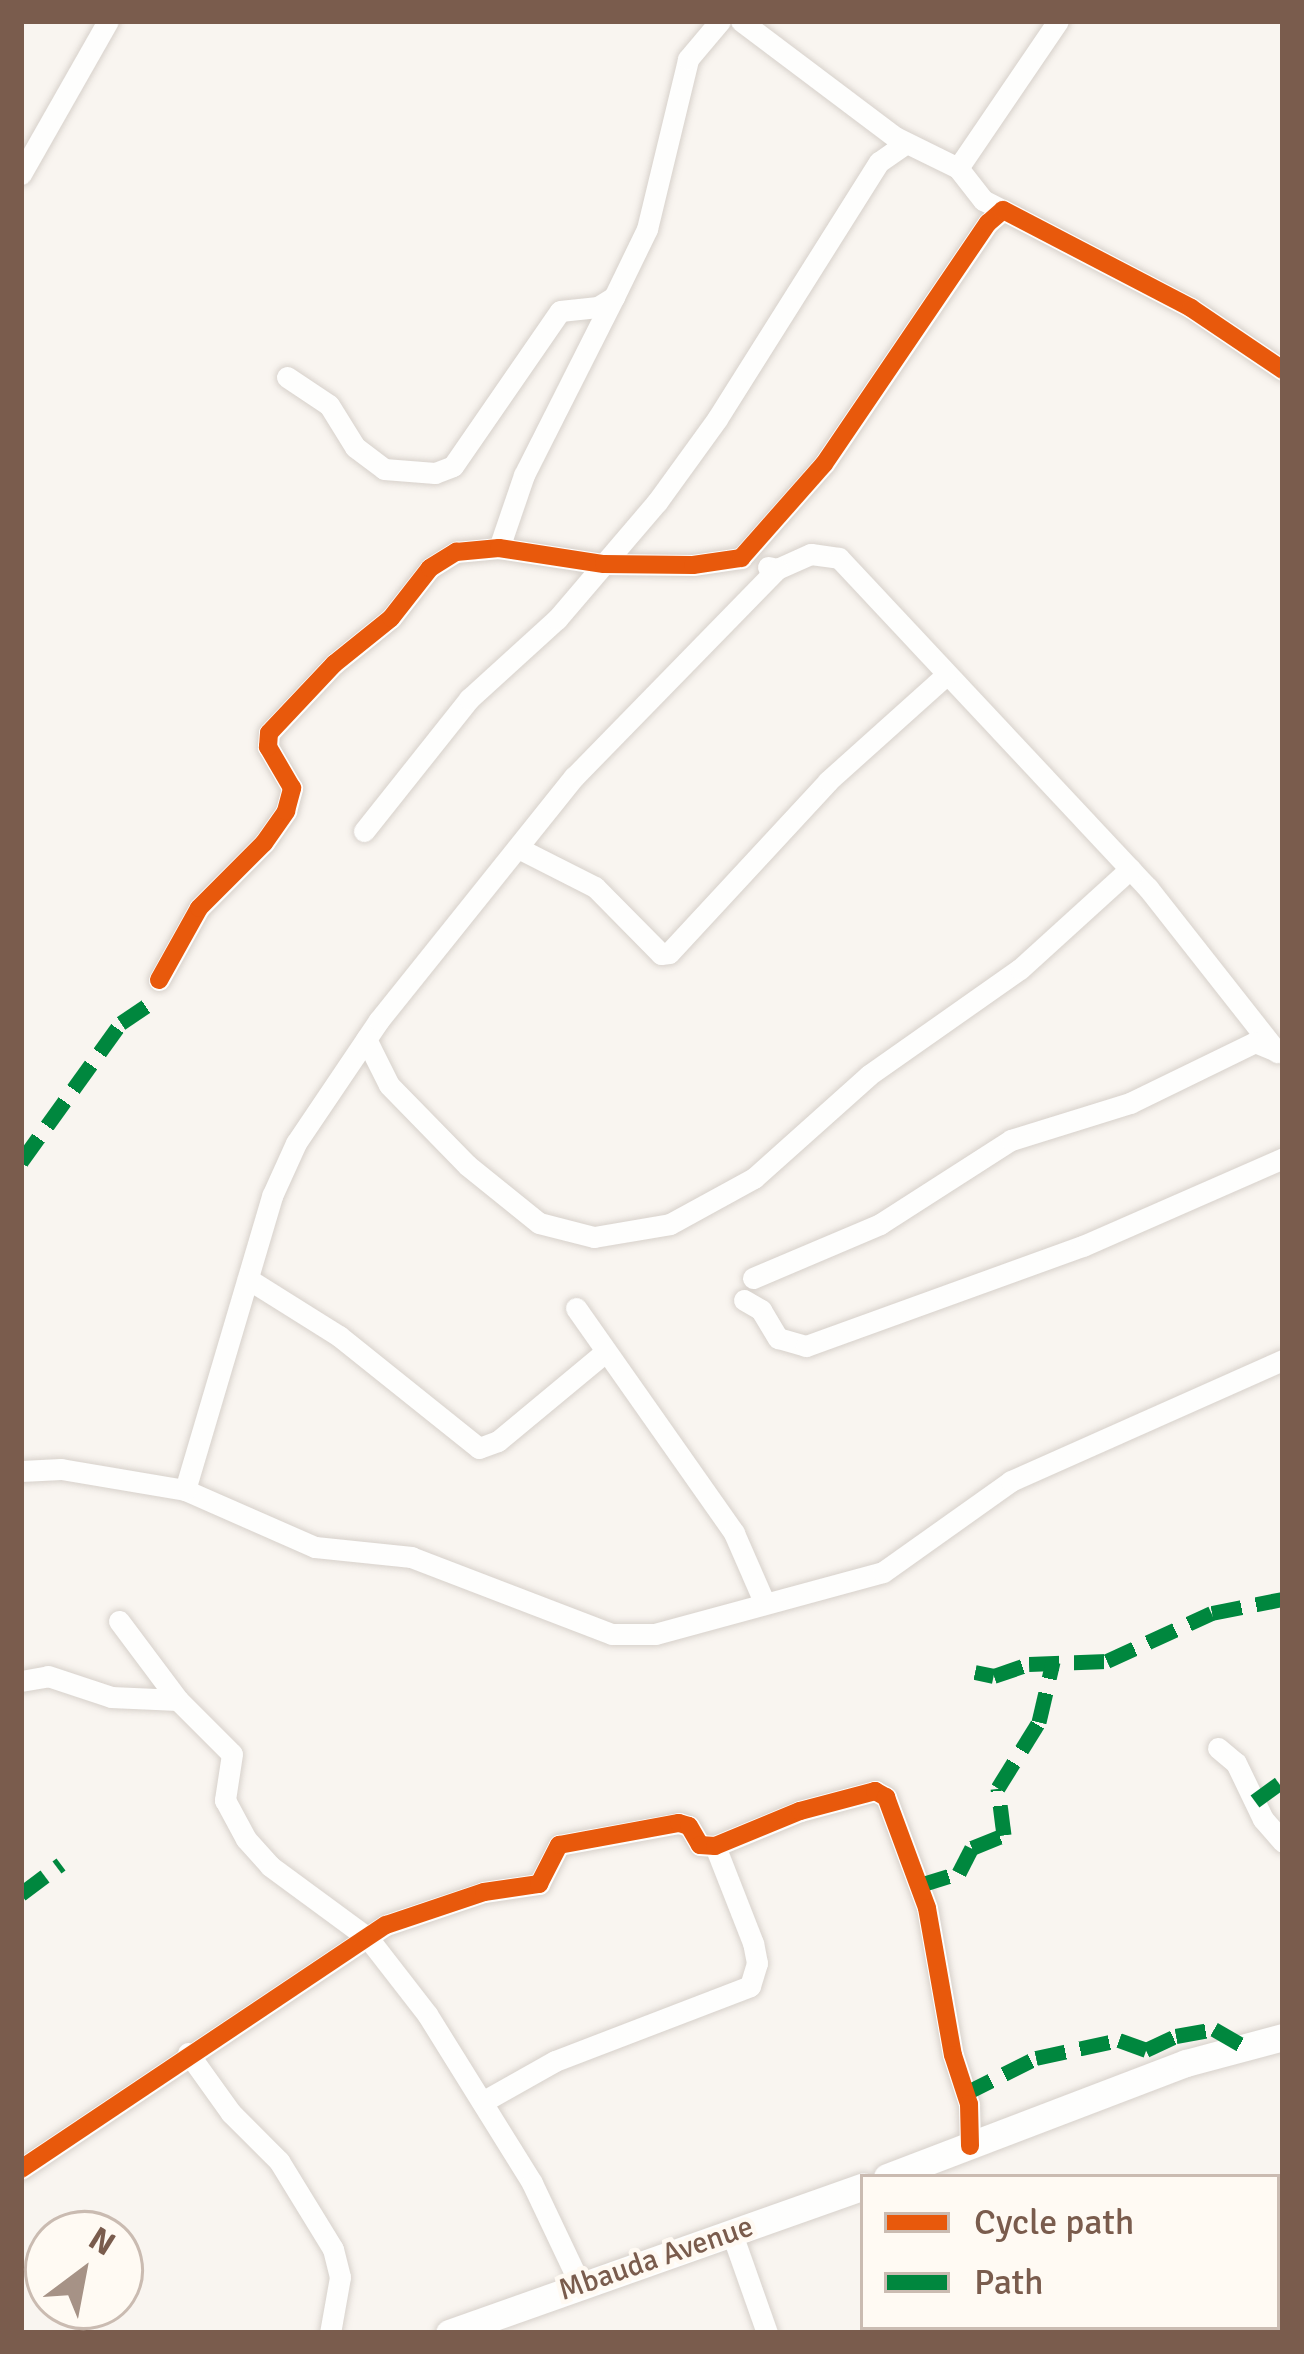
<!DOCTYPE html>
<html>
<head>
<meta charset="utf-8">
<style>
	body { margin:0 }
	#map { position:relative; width:1304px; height:2354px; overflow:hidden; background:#f9f5f0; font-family:Signika,sans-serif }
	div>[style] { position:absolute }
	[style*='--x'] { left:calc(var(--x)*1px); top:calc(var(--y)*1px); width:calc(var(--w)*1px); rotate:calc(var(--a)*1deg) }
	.roads { filter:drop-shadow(0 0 3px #d7d1cb) drop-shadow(0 0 3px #d7d1cb) }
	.minor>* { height:21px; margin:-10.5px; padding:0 10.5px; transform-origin:10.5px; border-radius:10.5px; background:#fefefd }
	.tertiary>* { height:27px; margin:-13.5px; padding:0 13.5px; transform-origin:13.5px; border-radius:13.5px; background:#fefefd }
	.quiet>* { height:15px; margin-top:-7.5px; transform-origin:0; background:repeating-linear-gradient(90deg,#00873e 0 30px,transparent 0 45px) }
	.cycleway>* { height:18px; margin:-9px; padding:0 9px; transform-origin:9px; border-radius:9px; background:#e8590c }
	span { translate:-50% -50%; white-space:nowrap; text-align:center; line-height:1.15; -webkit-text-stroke:9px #fffaf3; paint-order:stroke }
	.street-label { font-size:30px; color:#7a5c4d }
	.frame { position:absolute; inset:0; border:24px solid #7a5c4d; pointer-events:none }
	.legend { position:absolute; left:860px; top:2174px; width:420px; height:156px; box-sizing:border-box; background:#fffaf3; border:3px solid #cabbb1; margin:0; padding:15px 21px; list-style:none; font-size:36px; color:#7a5c4d }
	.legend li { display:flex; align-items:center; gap:24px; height:60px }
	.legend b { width:60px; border:3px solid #cabbb1 }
	.north { position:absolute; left:24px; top:2210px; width:120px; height:120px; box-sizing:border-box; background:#fffaf3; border:3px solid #cabbb1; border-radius:50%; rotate:32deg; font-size:33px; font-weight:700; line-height:48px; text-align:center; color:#7a5c4d }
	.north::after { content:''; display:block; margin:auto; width:42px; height:54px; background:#a69286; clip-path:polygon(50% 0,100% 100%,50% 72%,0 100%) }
</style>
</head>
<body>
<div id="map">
	<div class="roads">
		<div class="minor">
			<i style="--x:741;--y:21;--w:193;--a:37"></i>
			<i style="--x:895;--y:137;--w:70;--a:26.2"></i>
			<i style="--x:958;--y:168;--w:41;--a:52"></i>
			<i style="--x:983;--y:200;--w:22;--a:27"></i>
			<i style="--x:958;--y:168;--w:178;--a:-55.8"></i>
			<i style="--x:21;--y:174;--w:176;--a:-60.4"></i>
			<i style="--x:287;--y:377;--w:50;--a:33.7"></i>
			<i style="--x:329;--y:405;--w:49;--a:58.2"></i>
			<i style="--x:355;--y:447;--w:36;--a:37"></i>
			<i style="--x:384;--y:469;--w:51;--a:4.5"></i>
			<i style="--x:435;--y:473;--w:19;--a:-21"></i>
			<i style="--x:453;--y:466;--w:188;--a:-55.4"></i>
			<i style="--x:560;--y:311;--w:38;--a:-6"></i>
			<i style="--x:598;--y:307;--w:19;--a:-32"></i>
			<i style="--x:614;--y:297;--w:76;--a:-64.1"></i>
			<i style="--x:647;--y:229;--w:175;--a:-76.4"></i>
			<i style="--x:688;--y:59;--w:50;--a:-49.9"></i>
			<i style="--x:499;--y:548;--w:77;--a:-71.1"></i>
			<i style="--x:524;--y:475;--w:199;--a:-63.2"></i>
			<i style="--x:768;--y:567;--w:9;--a:13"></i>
			<i style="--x:777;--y:569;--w:37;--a:-24"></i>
			<i style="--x:811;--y:554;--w:28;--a:8"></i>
			<i style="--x:839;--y:558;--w:452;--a:46.9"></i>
			<i style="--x:1148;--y:888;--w:209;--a:51.8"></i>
			<i style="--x:364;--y:831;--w:169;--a:-51.5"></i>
			<i style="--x:469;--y:699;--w:119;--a:-42.3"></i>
			<i style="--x:557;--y:619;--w:154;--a:-49.5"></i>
			<i style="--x:657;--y:502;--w:102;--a:-54.1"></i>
			<i style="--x:717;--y:419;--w:304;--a:-57.8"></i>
			<i style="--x:879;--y:162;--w:33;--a:-35"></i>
			<i style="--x:518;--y:848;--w:86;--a:26.9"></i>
			<i style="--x:595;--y:887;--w:94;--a:45.4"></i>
			<i style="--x:661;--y:954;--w:8;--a:-7"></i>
			<i style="--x:669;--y:953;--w:234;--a:-47.2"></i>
			<i style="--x:828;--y:781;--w:159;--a:-41.9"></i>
			<i style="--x:159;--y:980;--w:82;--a:-60.9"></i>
			<i style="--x:199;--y:908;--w:92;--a:-45"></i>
			<i style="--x:264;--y:843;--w:39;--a:-55"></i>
			<i style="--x:286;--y:811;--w:24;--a:-75"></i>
			<i style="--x:292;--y:788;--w:48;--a:-120.3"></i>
			<i style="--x:268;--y:747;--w:14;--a:-86"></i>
			<i style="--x:269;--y:733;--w:95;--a:-46.7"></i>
			<i style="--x:334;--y:664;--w:73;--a:-38.9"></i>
			<i style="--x:391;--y:618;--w:63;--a:-52"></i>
			<i style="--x:430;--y:568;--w:31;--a:-32"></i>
			<i style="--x:456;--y:552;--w:43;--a:-5.3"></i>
			<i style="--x:499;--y:548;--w:106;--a:8.7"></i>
			<i style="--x:604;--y:564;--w:89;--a:0.6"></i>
			<i style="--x:693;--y:565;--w:49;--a:-8.3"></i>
			<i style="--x:741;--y:558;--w:125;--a:-48.6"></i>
			<i style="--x:824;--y:464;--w:292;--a:-55.8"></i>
			<i style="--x:988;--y:223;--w:20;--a:-41"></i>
			<i style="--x:1003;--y:210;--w:212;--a:27.5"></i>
			<i style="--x:1191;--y:308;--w:111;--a:34"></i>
			<i style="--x:366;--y:1039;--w:51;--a:63.4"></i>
			<i style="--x:389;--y:1085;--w:112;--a:45.7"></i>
			<i style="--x:467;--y:1165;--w:92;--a:38.9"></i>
			<i style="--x:539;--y:1223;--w:57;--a:14.3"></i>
			<i style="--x:594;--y:1237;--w:77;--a:-9.7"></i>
			<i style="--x:670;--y:1224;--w:96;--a:-28.7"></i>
			<i style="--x:754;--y:1178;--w:154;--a:-41.8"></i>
			<i style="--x:869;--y:1075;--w:184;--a:-35.1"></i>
			<i style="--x:1020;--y:969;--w:149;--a:-42.3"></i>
			<i style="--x:753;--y:1278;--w:138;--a:-23"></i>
			<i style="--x:880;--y:1224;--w:156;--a:-32.7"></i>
			<i style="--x:1011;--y:1140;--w:125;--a:-17.3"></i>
			<i style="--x:1130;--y:1103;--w:139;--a:-26"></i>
			<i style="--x:1255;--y:1042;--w:21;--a:23"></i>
			<i style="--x:248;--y:1279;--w:107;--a:32.1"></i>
			<i style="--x:339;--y:1336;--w:179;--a:38.7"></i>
			<i style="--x:479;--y:1448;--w:20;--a:-20"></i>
			<i style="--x:498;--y:1441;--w:138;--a:-39.7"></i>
			<i style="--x:744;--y:1300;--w:20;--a:30"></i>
			<i style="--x:761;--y:1310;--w:33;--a:59"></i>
			<i style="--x:778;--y:1338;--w:29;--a:16"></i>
			<i style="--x:806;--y:1346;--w:294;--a:-19.9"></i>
			<i style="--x:1083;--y:1246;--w:219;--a:-23.7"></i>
			<i style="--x:576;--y:1308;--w:275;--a:54.9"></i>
			<i style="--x:734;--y:1533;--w:77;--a:66.4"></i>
			<i style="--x:21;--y:1471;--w:40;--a:-2.9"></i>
			<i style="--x:61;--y:1469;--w:126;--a:9.6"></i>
			<i style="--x:185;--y:1490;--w:142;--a:23.7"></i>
			<i style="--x:315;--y:1547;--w:97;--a:5.9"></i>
			<i style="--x:411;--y:1557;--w:215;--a:21"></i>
			<i style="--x:612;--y:1634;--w:43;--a:0"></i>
			<i style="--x:655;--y:1634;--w:236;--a:-15.2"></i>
			<i style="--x:883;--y:1572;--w:157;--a:-35.4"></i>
			<i style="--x:1011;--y:1481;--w:298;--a:-24"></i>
			<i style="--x:185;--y:1490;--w:307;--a:-73.5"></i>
			<i style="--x:272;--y:1196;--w:58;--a:-65.6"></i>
			<i style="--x:296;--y:1143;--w:148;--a:-56"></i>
			<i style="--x:379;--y:1020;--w:312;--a:-51.3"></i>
			<i style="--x:574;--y:777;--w:291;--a:-45.7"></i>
			<i style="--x:119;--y:1621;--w:99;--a:53.2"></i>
			<i style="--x:178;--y:1700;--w:76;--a:45"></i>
			<i style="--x:232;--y:1754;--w:47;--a:98.7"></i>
			<i style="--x:225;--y:1800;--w:44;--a:61.7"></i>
			<i style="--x:246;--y:1839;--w:36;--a:48"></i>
			<i style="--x:270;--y:1866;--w:122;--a:36.3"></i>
			<i style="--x:368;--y:1938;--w:96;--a:52.2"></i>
			<i style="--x:427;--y:2014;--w:199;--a:58.1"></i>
			<i style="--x:532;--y:2183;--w:112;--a:64.6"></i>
			<i style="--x:21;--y:1681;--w:27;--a:-10"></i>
			<i style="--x:48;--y:1676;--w:66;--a:18.4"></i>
			<i style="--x:111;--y:1697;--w:67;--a:2.6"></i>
			<i style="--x:1218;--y:1748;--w:23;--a:40"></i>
			<i style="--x:1236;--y:1763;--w:62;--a:64.3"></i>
			<i style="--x:1263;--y:1819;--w:30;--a:49"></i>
			<i style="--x:188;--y:2053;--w:74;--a:54.4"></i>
			<i style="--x:231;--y:2113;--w:68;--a:45"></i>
			<i style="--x:279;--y:2161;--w:103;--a:58.5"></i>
			<i style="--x:333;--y:2249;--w:29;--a:76"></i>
			<i style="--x:340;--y:2277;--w:57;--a:100.1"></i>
			<i style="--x:484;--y:2101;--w:81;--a:-29.4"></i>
			<i style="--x:555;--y:2061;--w:209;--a:-21"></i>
			<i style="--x:750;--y:1986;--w:24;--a:-73"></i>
			<i style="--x:757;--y:1963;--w:20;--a:-101"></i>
			<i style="--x:753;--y:1943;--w:104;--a:-111.4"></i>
			<i style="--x:21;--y:2169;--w:439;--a:-33.8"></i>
			<i style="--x:386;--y:1925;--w:103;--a:-18.6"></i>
			<i style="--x:484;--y:1892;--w:56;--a:-8.3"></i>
			<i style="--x:539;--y:1884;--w:44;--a:-62.9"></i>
			<i style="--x:559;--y:1845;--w:122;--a:-10.4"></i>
			<i style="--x:679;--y:1823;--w:10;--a:17"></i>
			<i style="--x:689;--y:1826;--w:22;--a:60"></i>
			<i style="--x:700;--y:1845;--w:15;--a:4"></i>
			<i style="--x:715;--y:1846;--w:92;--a:-22.4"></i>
			<i style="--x:800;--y:1811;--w:78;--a:-14.9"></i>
			<i style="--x:875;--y:1791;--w:13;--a:29"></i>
			<i style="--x:886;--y:1797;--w:118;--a:69.7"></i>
			<i style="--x:927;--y:1908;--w:149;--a:80"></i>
			<i style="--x:953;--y:2055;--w:52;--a:71.9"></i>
			<i style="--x:969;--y:2104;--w:42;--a:88.6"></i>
			<i style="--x:732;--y:2234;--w:105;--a:70.5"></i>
		</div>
		<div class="tertiary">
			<i style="--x:887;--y:2177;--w:320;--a:-20.9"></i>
			<i style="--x:1186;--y:2063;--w:100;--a:-15"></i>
			<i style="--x:449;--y:2333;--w:439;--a:-19.5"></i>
		</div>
	</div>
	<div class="quiet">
		<i style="--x:21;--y:1162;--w:171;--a:-54.3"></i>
		<i style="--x:121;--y:1023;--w:34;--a:-34"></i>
		<i style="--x:975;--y:1672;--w:19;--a:12"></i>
		<i style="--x:994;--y:1676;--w:37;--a:-19"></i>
		<i style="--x:1029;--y:1664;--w:78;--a:-2.2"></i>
		<i style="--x:1107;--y:1661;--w:115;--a:-24.6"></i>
		<i style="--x:1212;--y:1613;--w:72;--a:-11.2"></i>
		<i style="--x:1255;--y:1801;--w:34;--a:-36"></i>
		<i style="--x:920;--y:1885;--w:41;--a:-17.1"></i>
		<i style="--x:959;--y:1873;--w:28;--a:-63"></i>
		<i style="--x:972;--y:1848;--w:35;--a:-22"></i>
		<i style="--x:1004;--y:1835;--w:47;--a:-97.3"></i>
		<i style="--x:998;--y:1788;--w:78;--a:-58.2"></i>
		<i style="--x:1039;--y:1722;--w:62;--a:-76.9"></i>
		<i style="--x:21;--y:1894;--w:50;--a:-36.9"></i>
		<i style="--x:964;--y:2094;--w:80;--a:-26.6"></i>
		<i style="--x:1036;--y:2058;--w:85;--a:-12.2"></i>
		<i style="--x:1119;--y:2040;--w:29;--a:20"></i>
		<i style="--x:1146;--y:2050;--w:33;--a:-25"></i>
		<i style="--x:1176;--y:2036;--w:39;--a:-10"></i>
		<i style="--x:1214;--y:2029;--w:36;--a:30"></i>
	</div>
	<div class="cycleway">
		<i style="--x:159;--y:980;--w:82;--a:-60.9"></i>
		<i style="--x:199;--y:908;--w:92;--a:-45"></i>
		<i style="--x:264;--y:843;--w:39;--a:-55"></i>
		<i style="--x:286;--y:811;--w:24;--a:-75"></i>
		<i style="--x:292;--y:788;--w:48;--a:-120.3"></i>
		<i style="--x:268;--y:747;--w:14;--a:-86"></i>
		<i style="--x:269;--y:733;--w:95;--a:-46.7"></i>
		<i style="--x:334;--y:664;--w:73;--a:-38.9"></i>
		<i style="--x:391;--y:618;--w:63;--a:-52"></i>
		<i style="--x:430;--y:568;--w:31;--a:-32"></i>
		<i style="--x:456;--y:552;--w:43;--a:-5.3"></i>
		<i style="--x:499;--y:548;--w:106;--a:8.7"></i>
		<i style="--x:604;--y:564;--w:89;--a:0.6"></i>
		<i style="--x:693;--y:565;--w:49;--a:-8.3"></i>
		<i style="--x:741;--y:558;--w:125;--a:-48.6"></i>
		<i style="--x:824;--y:464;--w:292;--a:-55.8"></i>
		<i style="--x:988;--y:223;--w:20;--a:-41"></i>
		<i style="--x:1003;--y:210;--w:212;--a:27.5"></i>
		<i style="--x:1191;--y:308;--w:111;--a:34"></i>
		<i style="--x:21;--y:2169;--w:439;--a:-33.8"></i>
		<i style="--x:386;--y:1925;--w:103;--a:-18.6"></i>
		<i style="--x:484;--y:1892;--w:56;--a:-8.3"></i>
		<i style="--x:539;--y:1884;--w:44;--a:-62.9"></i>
		<i style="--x:559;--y:1845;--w:122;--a:-10.4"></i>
		<i style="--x:679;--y:1823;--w:10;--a:17"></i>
		<i style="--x:689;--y:1826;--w:22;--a:60"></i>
		<i style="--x:700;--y:1845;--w:15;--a:4"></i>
		<i style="--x:715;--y:1846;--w:92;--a:-22.4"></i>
		<i style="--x:800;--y:1811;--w:78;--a:-14.9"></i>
		<i style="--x:875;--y:1791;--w:13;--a:29"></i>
		<i style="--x:886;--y:1797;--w:118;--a:69.7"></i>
		<i style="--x:927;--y:1908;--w:149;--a:80"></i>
		<i style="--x:953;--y:2055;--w:52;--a:71.9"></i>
		<i style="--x:969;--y:2104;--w:42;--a:88.6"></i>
	</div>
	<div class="street-label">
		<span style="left:656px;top:2259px;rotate:-19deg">Mbauda Avenue</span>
	</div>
	<div class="frame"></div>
	<ul class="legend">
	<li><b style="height:15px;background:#e8590c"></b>Cycle path</li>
	<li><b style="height:15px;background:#00873e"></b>Path</li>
	</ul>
	<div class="north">N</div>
</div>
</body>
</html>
